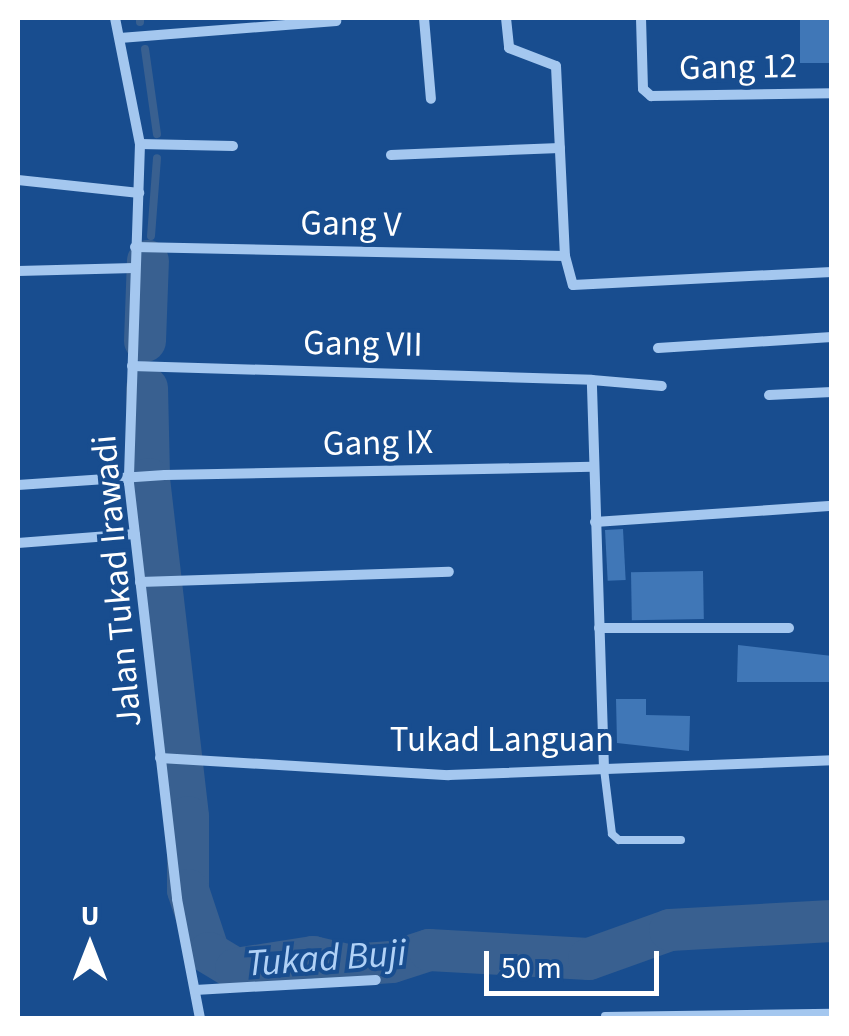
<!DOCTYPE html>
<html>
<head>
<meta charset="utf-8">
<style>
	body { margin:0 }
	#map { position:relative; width:849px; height:1036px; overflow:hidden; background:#184d8f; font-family:"Source Sans 3",sans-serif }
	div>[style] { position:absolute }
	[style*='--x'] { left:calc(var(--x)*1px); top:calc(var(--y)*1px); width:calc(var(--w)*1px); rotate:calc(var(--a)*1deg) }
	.stream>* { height:8px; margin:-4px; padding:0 4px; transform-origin:4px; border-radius:4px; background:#396090 }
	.river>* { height:42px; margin:-21px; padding:0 21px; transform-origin:21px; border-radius:21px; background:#396090 }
	.building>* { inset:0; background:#4077b7; transform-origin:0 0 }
	.lane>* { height:8px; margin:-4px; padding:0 4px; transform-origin:4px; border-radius:4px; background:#a4c7ef }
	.street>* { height:10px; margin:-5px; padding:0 5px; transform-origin:5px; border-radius:5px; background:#a4c7ef }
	span { translate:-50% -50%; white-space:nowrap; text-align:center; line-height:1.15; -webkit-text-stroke:8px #184d8f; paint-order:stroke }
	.street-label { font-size:35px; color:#fff }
	.water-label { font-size:38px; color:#b0d1f6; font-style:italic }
	.frame { position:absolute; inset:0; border:20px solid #fff; pointer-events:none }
	.north { position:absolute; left:40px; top:896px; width:100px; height:100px; -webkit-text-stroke:8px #184d8f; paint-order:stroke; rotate:0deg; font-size:28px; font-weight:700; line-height:40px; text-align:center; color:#fff }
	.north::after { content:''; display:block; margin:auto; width:35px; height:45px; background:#fff; clip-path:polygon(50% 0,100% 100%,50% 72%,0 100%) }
	.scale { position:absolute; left:484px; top:951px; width:175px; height:45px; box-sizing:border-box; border:5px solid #fff; border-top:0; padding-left:12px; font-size:30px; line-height:35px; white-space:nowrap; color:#fff; -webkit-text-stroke:8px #184d8f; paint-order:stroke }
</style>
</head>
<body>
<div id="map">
	<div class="stream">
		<i style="--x:140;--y:18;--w:4;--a:90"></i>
		<i style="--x:145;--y:49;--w:86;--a:82"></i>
		<i style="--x:151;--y:236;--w:78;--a:-85.6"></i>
	</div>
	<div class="river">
		<i style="--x:145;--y:341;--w:80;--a:-87.9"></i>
		<i style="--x:147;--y:388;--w:91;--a:88.7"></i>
		<i style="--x:149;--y:479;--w:340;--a:83.4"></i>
		<i style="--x:188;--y:817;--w:73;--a:90"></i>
		<i style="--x:188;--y:890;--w:66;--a:71.6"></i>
		<i style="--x:209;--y:953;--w:31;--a:31"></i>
		<i style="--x:236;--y:969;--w:78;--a:-8.9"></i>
		<i style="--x:313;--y:957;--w:36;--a:13"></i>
		<i style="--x:348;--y:965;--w:44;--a:-3.9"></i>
		<i style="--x:392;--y:962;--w:39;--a:-18"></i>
		<i style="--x:429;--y:950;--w:160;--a:3.2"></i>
		<i style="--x:589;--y:959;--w:86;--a:-19.7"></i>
		<i style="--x:670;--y:930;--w:162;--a:-3.2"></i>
	</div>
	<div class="building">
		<i style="left:800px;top:18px;width:32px;height:45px"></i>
		<i style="left:623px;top:529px;width:51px;height:18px;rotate:87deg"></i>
		<i style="left:703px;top:571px;width:48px;height:72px;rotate:89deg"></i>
		<i style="clip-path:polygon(738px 645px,832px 656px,832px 682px,737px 682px)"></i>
		<i style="clip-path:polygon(616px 699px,646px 699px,646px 715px,690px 716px,689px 751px,617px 743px)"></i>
	</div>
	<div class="lane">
		<i style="--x:604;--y:769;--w:65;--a:83"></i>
		<i style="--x:612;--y:834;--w:9;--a:41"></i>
		<i style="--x:619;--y:840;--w:62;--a:0"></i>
		<i style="--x:605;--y:1016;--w:227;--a:-0.8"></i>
	</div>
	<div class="street">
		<i style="--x:115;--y:18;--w:128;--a:78.8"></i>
		<i style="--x:140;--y:144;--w:339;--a:91.9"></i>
		<i style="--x:129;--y:483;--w:419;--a:83.4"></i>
		<i style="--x:177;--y:899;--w:121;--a:79.1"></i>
		<i style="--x:424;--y:18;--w:81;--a:85.1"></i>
		<i style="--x:506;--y:18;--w:30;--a:84"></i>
		<i style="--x:509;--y:48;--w:50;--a:21"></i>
		<i style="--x:556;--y:66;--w:190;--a:87.3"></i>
		<i style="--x:565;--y:256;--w:30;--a:75"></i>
		<i style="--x:573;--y:285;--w:259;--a:-2.9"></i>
		<i style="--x:641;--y:18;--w:71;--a:88.4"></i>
		<i style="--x:643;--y:89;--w:11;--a:41"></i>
		<i style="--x:651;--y:96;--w:181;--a:-0.9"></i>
		<i style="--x:120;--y:38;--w:217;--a:-4.5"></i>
		<i style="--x:140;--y:144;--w:93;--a:1.2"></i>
		<i style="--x:391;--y:155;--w:169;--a:-2.4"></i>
		<i style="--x:18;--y:180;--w:122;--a:6.1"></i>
		<i style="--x:135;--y:247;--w:430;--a:1.2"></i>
		<i style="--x:18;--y:271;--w:116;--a:-1.5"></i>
		<i style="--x:658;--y:348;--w:174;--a:-3.6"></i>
		<i style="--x:132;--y:366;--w:460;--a:1.7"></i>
		<i style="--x:769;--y:395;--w:63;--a:-2.7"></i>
		<i style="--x:18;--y:485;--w:147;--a:-3.9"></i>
		<i style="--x:165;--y:475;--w:427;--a:-1.1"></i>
		<i style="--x:595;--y:522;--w:238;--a:-3.9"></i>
		<i style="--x:18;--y:543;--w:117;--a:-4.4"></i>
		<i style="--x:140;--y:582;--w:309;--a:-1.9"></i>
		<i style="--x:599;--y:628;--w:190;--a:0"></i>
		<i style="--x:160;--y:758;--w:289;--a:3.4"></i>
		<i style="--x:449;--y:775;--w:383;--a:-2.2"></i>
		<i style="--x:604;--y:769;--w:389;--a:-91.8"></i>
		<i style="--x:592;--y:380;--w:70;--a:4.9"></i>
		<i style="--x:195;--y:990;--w:181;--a:-3.2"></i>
	</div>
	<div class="street-label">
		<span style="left:738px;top:67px;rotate:-1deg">Gang 12</span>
		<span style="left:351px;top:224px;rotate:1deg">Gang V</span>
		<span style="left:363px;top:344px;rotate:1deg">Gang VII</span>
		<span style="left:378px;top:443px;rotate:-1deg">Gang IX</span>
		<span style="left:117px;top:581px;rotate:-95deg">Jalan Tukad Irawadi</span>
		<span style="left:502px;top:740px">Tukad Languan</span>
	</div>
	<div class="water-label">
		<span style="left:326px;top:959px;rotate:-4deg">Tukad Buji</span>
	</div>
	<div class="frame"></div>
	<div class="north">U</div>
	<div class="scale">50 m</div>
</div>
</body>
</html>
